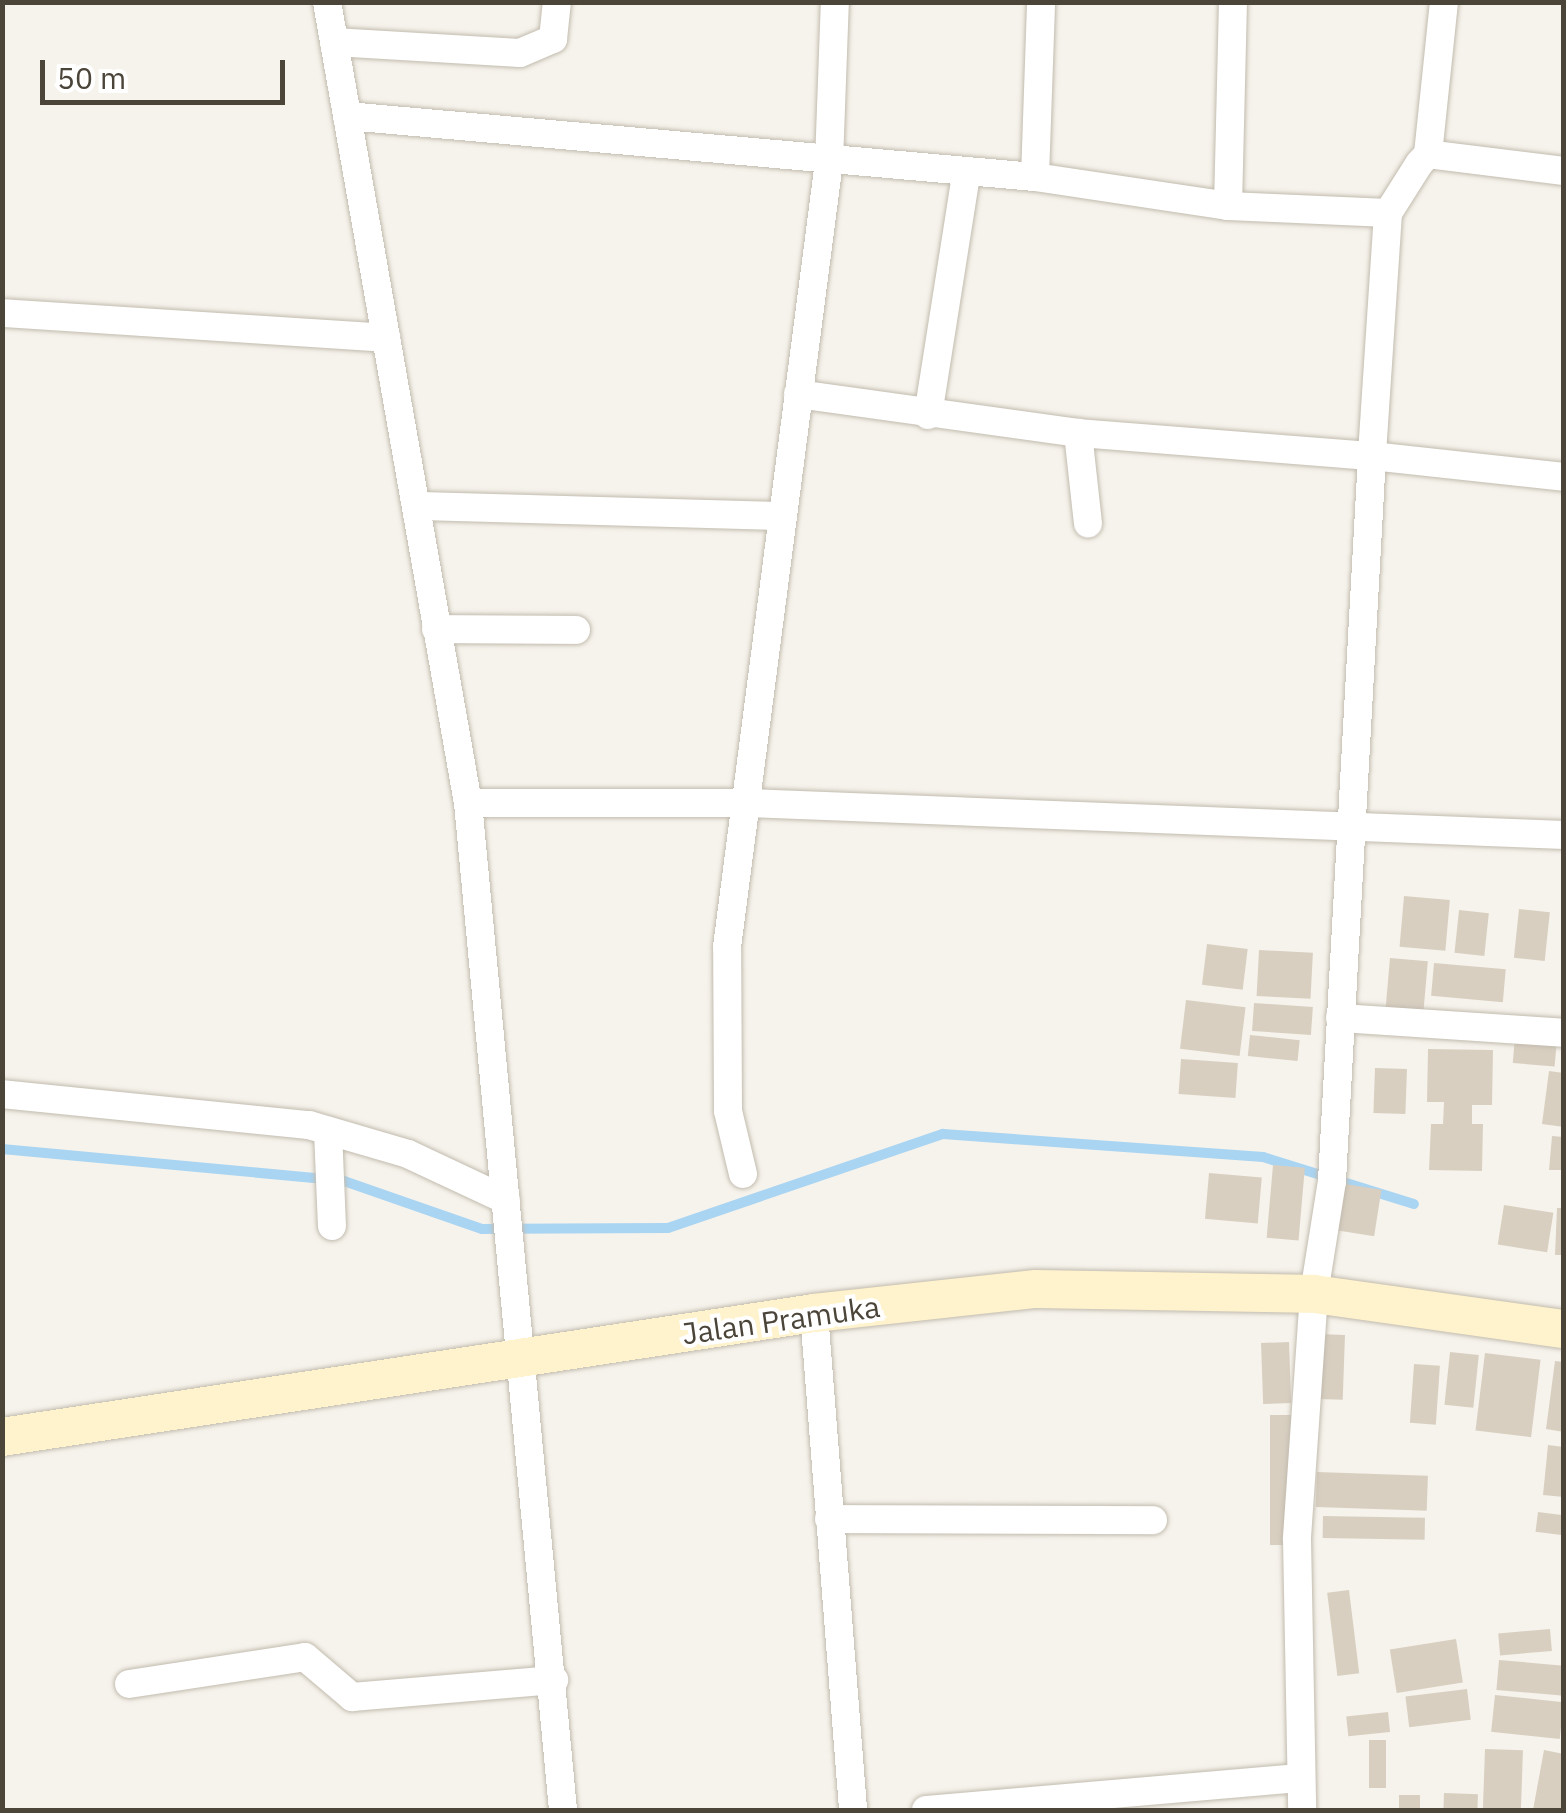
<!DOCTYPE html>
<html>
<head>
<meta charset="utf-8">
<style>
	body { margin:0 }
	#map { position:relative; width:1566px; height:1813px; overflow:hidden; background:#f6f3ec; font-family:"IBM Plex Sans",sans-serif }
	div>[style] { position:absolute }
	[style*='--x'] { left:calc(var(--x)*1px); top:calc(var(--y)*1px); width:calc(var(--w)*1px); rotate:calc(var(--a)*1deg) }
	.stream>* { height:10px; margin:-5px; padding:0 5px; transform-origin:5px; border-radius:5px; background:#a9d4f2 }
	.building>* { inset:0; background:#d8cfc1; transform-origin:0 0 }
	.roads { filter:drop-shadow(0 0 2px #c2bbae) drop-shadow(0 0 2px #c2bbae) }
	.minor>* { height:28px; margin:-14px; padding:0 14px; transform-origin:14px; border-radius:14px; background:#fff }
	.secondary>* { height:38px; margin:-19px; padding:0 19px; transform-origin:19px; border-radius:19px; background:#fff3cd }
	span { translate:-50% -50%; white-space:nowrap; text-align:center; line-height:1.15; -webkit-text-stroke:8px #fff; paint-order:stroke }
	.street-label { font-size:30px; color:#4b4439 }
	.frame { position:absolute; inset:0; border:5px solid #4b4439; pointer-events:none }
	.scale { position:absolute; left:40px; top:60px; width:245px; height:45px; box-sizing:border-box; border:5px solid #4b4439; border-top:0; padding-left:12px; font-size:30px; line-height:35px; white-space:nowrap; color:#4b4439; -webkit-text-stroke:8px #fff; paint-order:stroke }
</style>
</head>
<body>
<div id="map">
	<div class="stream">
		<i style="--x:2;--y:1149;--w:343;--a:5.3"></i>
		<i style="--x:344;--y:1181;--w:146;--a:19.2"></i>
		<i style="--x:482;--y:1229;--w:186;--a:-0.3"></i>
		<i style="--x:668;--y:1228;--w:291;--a:-18.9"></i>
		<i style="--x:943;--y:1134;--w:321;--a:4.1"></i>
		<i style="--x:1263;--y:1157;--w:158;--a:17.3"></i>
	</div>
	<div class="building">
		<i style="left:1404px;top:896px;width:46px;height:51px;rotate:5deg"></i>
		<i style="left:1519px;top:909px;width:31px;height:49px;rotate:6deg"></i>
		<i style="left:1459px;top:910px;width:30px;height:43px;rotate:6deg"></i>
		<i style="left:1207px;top:944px;width:41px;height:41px;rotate:7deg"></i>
		<i style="left:1259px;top:950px;width:54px;height:46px;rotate:3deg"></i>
		<i style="left:1390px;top:958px;width:38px;height:50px;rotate:5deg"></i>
		<i style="left:1434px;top:963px;width:72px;height:33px;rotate:5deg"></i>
		<i style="left:1186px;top:1000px;width:60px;height:49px;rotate:7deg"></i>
		<i style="left:1254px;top:1003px;width:59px;height:28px;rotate:4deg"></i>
		<i style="left:1250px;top:1035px;width:50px;height:21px;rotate:6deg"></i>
		<i style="left:1515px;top:1037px;width:42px;height:26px;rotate:5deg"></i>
		<i style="clip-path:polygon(1428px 1049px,1493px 1050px,1492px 1105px,1472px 1105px,1472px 1124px,1483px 1124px,1482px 1171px,1429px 1170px,1431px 1124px,1443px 1124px,1444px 1102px,1427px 1102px)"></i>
		<i style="left:1181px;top:1059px;width:57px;height:35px;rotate:4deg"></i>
		<i style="left:1375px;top:1068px;width:32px;height:45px;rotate:2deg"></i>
		<i style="clip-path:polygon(1549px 1071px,1564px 1073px,1564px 1127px,1542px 1124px)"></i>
		<i style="clip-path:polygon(1552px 1136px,1564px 1137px,1564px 1170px,1549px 1170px)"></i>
		<i style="left:1273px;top:1165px;width:32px;height:73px;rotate:5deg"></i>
		<i style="left:1209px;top:1173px;width:53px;height:46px;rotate:5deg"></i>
		<i style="left:1339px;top:1183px;width:43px;height:47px;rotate:9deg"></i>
		<i style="left:1504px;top:1205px;width:50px;height:40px;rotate:9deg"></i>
		<i style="clip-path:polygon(1557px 1208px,1564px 1208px,1564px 1255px,1555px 1255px)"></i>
		<i style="left:1319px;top:1334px;width:26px;height:65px;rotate:2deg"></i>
		<i style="left:1289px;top:1342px;width:61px;height:28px;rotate:88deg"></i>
		<i style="left:1450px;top:1352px;width:29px;height:53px;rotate:6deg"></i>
		<i style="left:1485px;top:1353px;width:56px;height:78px;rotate:7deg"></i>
		<i style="clip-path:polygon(1555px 1361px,1564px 1362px,1564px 1432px,1546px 1429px)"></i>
		<i style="left:1414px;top:1364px;width:26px;height:59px;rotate:4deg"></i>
		<i style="left:1292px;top:1415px;width:130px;height:22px;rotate:90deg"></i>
		<i style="clip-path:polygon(1548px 1445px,1564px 1447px,1564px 1497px,1543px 1495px)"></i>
		<i style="left:1317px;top:1472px;width:111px;height:35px;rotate:2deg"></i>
		<i style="left:1538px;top:1512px;width:26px;height:20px;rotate:7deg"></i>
		<i style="left:1323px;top:1516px;width:102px;height:22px;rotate:1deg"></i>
		<i style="left:1349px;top:1590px;width:84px;height:22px;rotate:83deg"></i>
		<i style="left:1550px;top:1629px;width:22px;height:52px;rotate:85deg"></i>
		<i style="left:1456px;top:1639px;width:44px;height:67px;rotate:81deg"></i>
		<i style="left:1499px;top:1660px;width:65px;height:30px;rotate:5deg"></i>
		<i style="left:1467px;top:1689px;width:31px;height:62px;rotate:83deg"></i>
		<i style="left:1495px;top:1695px;width:69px;height:37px;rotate:6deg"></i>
		<i style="left:1388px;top:1712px;width:20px;height:42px;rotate:84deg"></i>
		<i style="left:1369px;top:1740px;width:17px;height:48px"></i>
		<i style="left:1485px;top:1749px;width:38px;height:61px;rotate:2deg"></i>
		<i style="clip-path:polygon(1544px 1750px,1564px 1754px,1564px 1810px,1533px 1810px)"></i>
		<i style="left:1444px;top:1793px;width:34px;height:17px;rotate:2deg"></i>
		<i style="left:1420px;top:1795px;width:15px;height:21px;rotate:90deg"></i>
	</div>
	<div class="roads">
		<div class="minor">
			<i style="--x:327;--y:2;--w:813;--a:80.02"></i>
			<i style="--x:468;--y:803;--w:1011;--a:84.61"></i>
			<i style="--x:334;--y:42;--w:186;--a:3.4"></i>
			<i style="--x:520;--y:53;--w:36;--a:-23"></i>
			<i style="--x:553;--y:39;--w:37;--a:-84"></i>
			<i style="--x:347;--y:116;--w:691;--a:5.07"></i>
			<i style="--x:1035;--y:177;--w:195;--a:8.5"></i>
			<i style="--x:1228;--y:206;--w:160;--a:2.5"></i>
			<i style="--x:1428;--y:154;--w:153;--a:-84"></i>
			<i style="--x:1564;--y:171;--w:137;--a:-172.9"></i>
			<i style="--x:1428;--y:154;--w:13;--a:132"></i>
			<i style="--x:1419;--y:164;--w:58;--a:122.3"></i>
			<i style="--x:1388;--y:213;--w:244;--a:93.8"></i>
			<i style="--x:1372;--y:456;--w:193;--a:6.2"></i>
			<i style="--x:1035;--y:177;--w:175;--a:-88"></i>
			<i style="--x:1228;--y:206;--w:204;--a:-88.6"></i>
			<i style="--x:2;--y:313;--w:385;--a:3.7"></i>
			<i style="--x:798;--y:394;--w:283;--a:7.9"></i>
			<i style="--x:1078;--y:433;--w:295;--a:4.5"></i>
			<i style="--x:1372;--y:456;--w:726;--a:93.16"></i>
			<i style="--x:1332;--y:1181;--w:114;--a:99.1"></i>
			<i style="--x:1314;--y:1294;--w:246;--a:94"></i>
			<i style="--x:1297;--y:1539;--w:271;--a:88.9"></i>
			<i style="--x:928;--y:415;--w:243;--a:-81"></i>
			<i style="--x:1078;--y:433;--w:91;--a:83.7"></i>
			<i style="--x:417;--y:506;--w:366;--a:1.6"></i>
			<i style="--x:436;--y:629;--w:140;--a:0.4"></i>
			<i style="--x:468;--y:803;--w:280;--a:0"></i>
			<i style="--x:748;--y:803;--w:817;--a:2.25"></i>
			<i style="--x:1340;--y:1018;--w:225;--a:3.8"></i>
			<i style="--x:2;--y:1094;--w:309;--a:5.8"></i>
			<i style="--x:309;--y:1125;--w:103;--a:16.3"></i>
			<i style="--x:408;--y:1154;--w:108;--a:25.1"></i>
			<i style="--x:328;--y:1131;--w:95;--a:87.6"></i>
			<i style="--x:743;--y:1174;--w:65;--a:-103.4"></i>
			<i style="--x:728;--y:1111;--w:164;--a:-90.3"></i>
			<i style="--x:727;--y:947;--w:792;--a:-82.6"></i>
			<i style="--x:829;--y:162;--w:160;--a:-87.9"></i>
			<i style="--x:814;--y:1313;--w:499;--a:85.5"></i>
			<i style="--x:829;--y:1519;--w:324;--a:0.2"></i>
			<i style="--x:129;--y:1684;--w:178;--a:-8.7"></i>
			<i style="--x:305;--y:1657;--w:62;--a:40.4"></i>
			<i style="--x:352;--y:1697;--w:203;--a:-4.8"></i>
			<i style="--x:926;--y:1810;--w:375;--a:-4.9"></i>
		</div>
		<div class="secondary">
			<i style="--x:2;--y:1437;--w:821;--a:-8.68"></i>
			<i style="--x:814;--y:1313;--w:223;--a:-6.2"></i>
			<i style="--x:1036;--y:1289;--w:278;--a:1"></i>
			<i style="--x:1314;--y:1294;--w:252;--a:8"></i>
		</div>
	</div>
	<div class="street-label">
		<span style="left:781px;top:1320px;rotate:-8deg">Jalan Pramuka</span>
	</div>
	<div class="frame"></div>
	<div class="scale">50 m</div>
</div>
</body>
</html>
